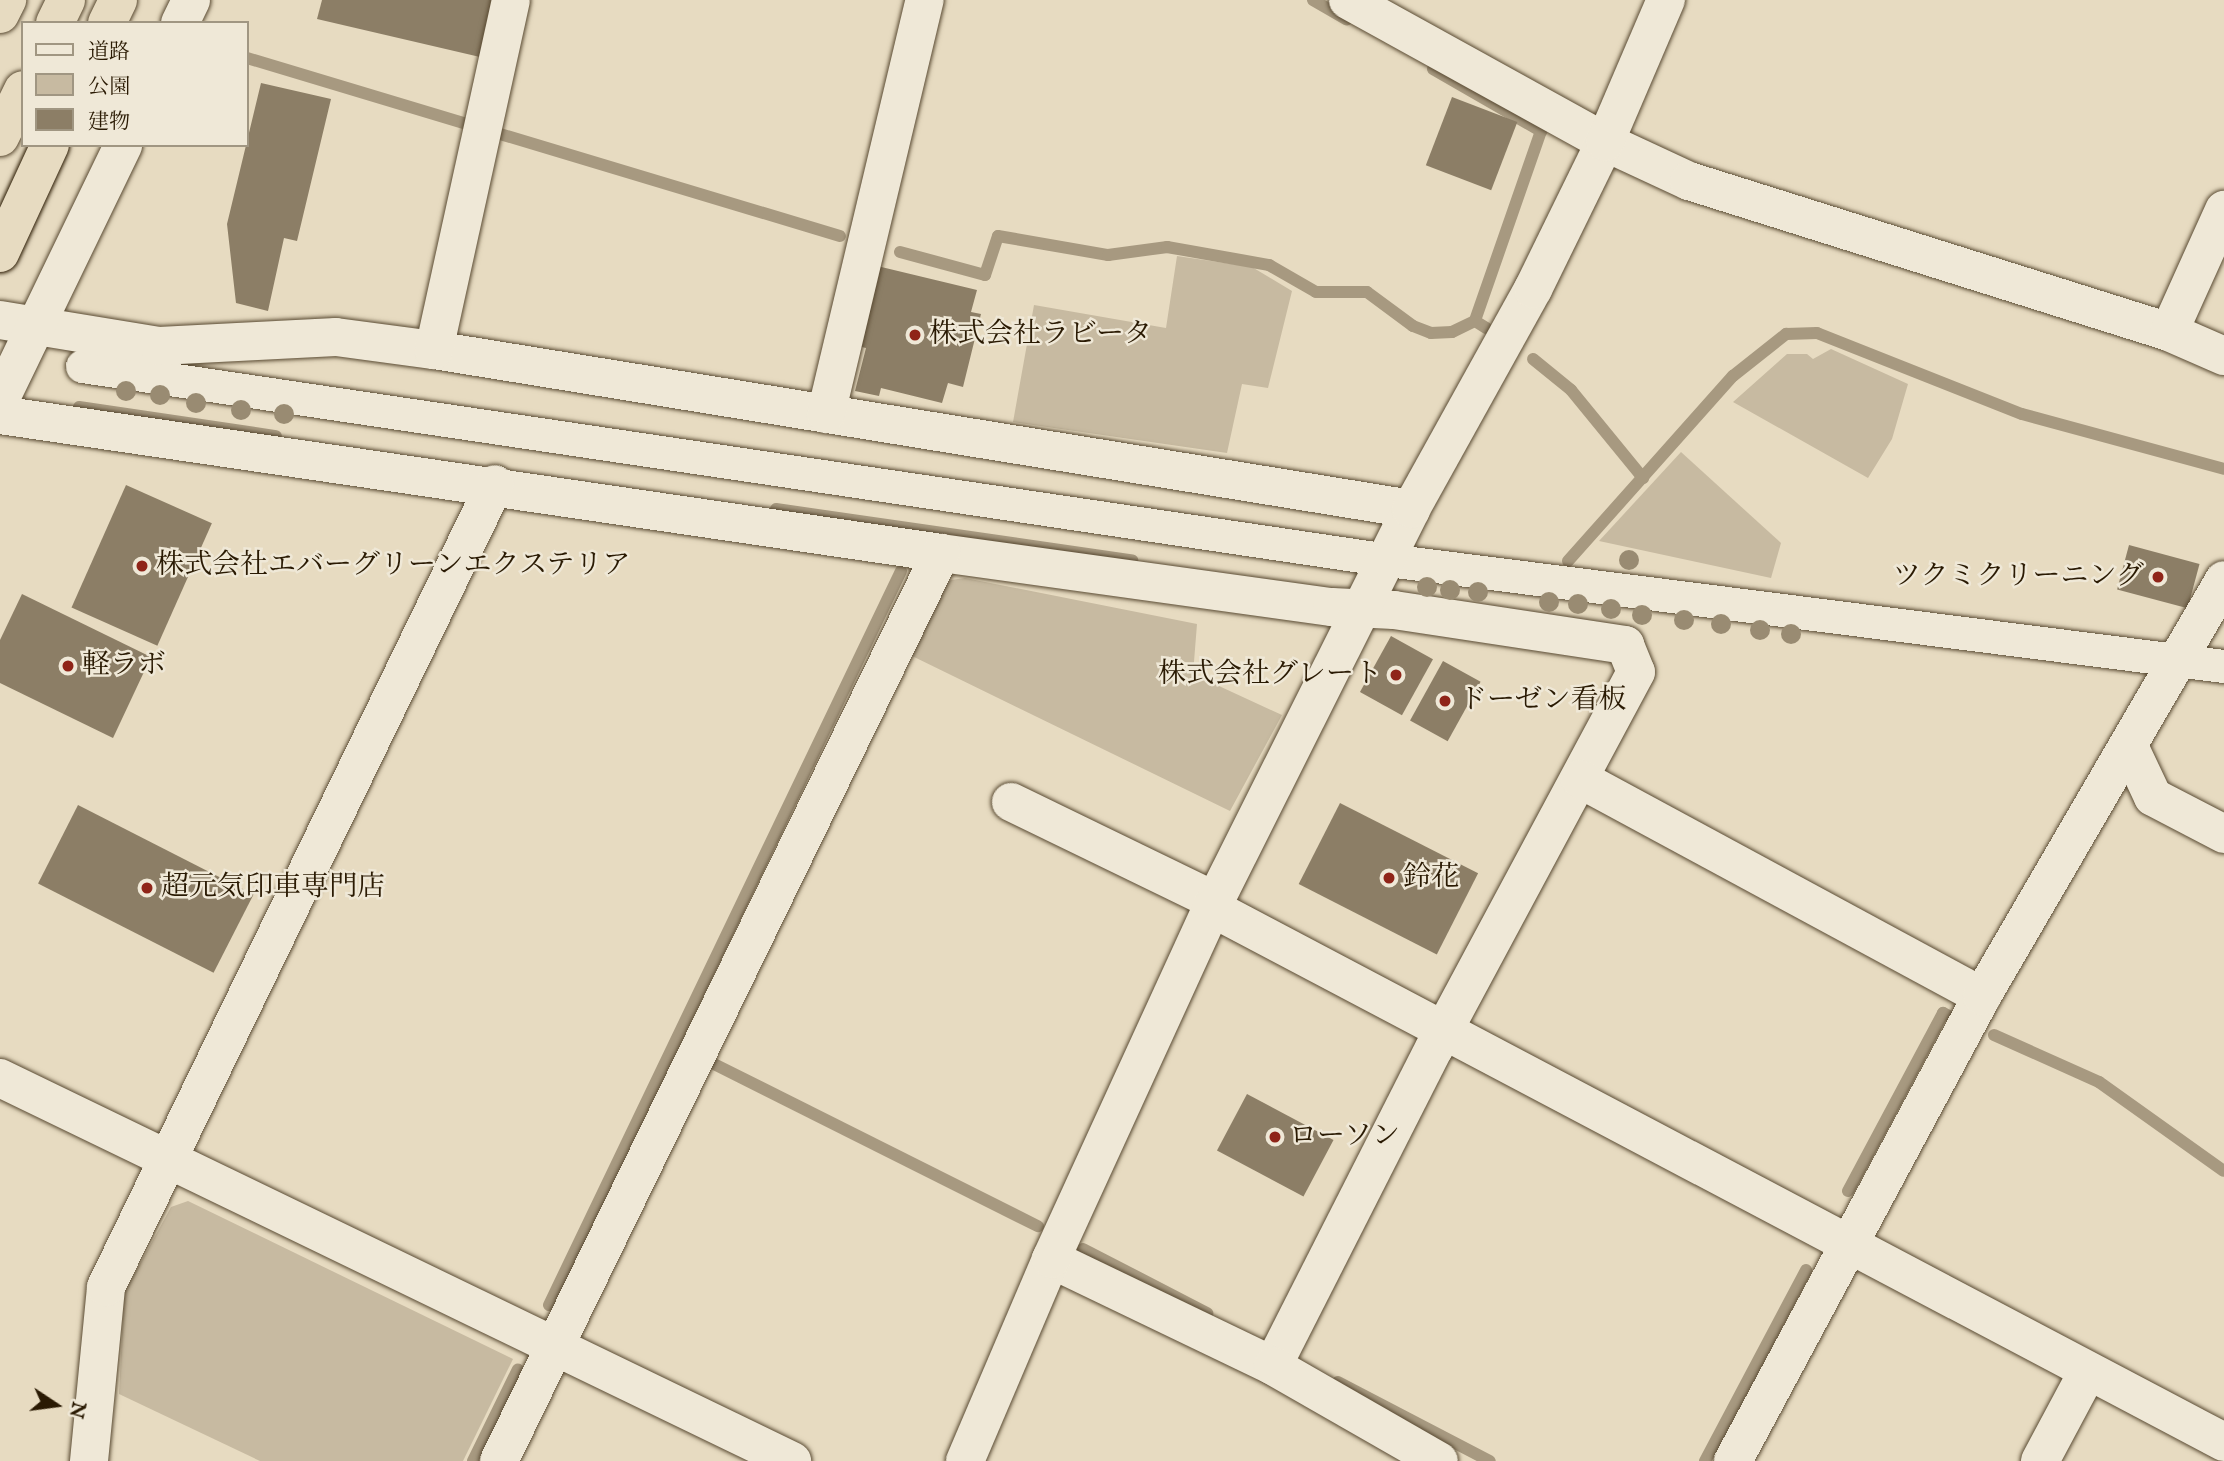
<!DOCTYPE html>
<html>
<head>
<meta charset="utf-8">
<style>
	body { margin:0 }
	#map { position:relative; width:2224px; height:1461px; overflow:hidden; background:#e7dbc1; font-family:"IM FELL English","Noto Serif JP",serif }
	div>[style] { position:absolute }
	[style*='--x'] { left:calc(var(--x)*1px); top:calc(var(--y)*1px); width:calc(var(--w)*1px); rotate:calc(var(--a)*1deg) }
	.green>* { inset:0; background:#c7baa1 }
	.stream>* { height:12px; margin:-6px; padding:0 6px; transform-origin:6px; border-radius:6px; background:#a79980 }
	.building>* { inset:0; background:#8c7e66; transform-origin:0 0 }
	.roads { filter:drop-shadow(0 0 2px #594a32) drop-shadow(0 0 2px #594a32) }
	.pedestrian>* { height:33px; margin:-16.5px; padding:0 16.5px; transform-origin:16.5px; border-radius:16.5px; background:#efe8d7 }
	.minor>* { height:38px; margin:-19px; padding:0 19px; transform-origin:19px; border-radius:19px; background:#efe8d7 }
	.tertiary>* { height:38px; margin:-19px; padding:0 19px; transform-origin:19px; border-radius:19px; background:#efe8d7 }
	.trunk>* { height:38px; margin:-19px; padding:0 19px; transform-origin:19px; border-radius:19px; background:#e7dbc1 }
	.bridges { filter:drop-shadow(0 0 2px #2a1a03) drop-shadow(0 0 2px #2a1a03) }
	.trunk-bridge>* { height:38px; margin:-19px; padding:0 19px; transform-origin:19px; border-radius:19px; background:#e7dbc1 }
	.trees>* { width:20px; height:20px; margin:-10px; border-radius:50%; background:#998b72 }
	.dots>* { width:19px; height:19px; translate:-50% -50%; box-sizing:border-box; border:4px solid #efe8d7; border-radius:50% }
	span { translate:-50% -50%; white-space:nowrap; text-align:center; line-height:1.15; -webkit-text-stroke:5px #efe8d7; paint-order:stroke }
	.poi-label { font-size:28px; color:#2a1a03 }
	.left { translate:0 -50%; text-align:left }
	.right { translate:-100% -50%; text-align:right }
	.legend { position:absolute; left:21px; top:21px; width:228px; height:126px; box-sizing:border-box; background:#efe8d7; border:2px solid #a09682; margin:0; padding:9px 12px; list-style:none; font-size:21px; color:#2a1a03 }
	.legend li { display:flex; align-items:center; gap:14px; height:35px }
	.legend b { width:35px; border:2px solid #a09682 }
	.north { position:absolute; left:21px; top:1370px; width:70px; height:70px; -webkit-text-stroke:5px #efe8d7; paint-order:stroke; rotate:103deg; font-size:19px; font-weight:700; line-height:28px; text-align:center; color:#2a1a03 }
	.north::after { content:''; display:block; margin:auto; width:24px; height:32px; background:#2a1a03; clip-path:polygon(50% 0,100% 100%,50% 72%,0 100%) }
</style>
</head>
<body>
<div id="map">
	<div class="green">
		<i style="clip-path:polygon(1177px 256px,1252px 267px,1292px 291px,1268px 388px,1242px 384px,1227px 453px,1013px 422px,1034px 305px,1166px 328px)"></i>
		<i style="clip-path:polygon(1831px 349px,1908px 384px,1892px 439px,1868px 478px,1733px 402px,1787px 354px,1807px 354px,1813px 359px)"></i>
		<i style="clip-path:polygon(1681px 452px,1781px 543px,1771px 578px,1599px 541px)"></i>
		<i style="clip-path:polygon(965px 578px,1197px 624px,1193px 674px,1282px 715px,1230px 811px,908px 654px,939px 591px,951px 580px)"></i>
		<i style="clip-path:polygon(188px 1201px,513px 1359px,463px 1461px,260px 1461px,119px 1394px,124px 1293px,171px 1207px)"></i>
	</div>
	<div class="stream">
		<i style="--x:1313;--y:0;--w:39;--a:30"></i>
		<i style="--x:247;--y:58;--w:619;--a:16.71"></i>
		<i style="--x:1433;--y:69;--w:125;--a:29.9"></i>
		<i style="--x:1541;--y:131;--w:201;--a:109.2"></i>
		<i style="--x:1475;--y:321;--w:13;--a:32"></i>
		<i style="--x:900;--y:252;--w:88;--a:15.1"></i>
		<i style="--x:985;--y:275;--w:41;--a:-71.6"></i>
		<i style="--x:998;--y:236;--w:112;--a:9.8"></i>
		<i style="--x:1108;--y:255;--w:60;--a:-7.7"></i>
		<i style="--x:1167;--y:247;--w:104;--a:10"></i>
		<i style="--x:1269;--y:265;--w:54;--a:29.9"></i>
		<i style="--x:1316;--y:292;--w:51;--a:0"></i>
		<i style="--x:1367;--y:292;--w:57;--a:36.5"></i>
		<i style="--x:1413;--y:326;--w:19;--a:21"></i>
		<i style="--x:1431;--y:333;--w:21;--a:-3"></i>
		<i style="--x:1452;--y:332;--w:25;--a:-26"></i>
		<i style="--x:1533;--y:359;--w:49;--a:39.2"></i>
		<i style="--x:1571;--y:390;--w:114;--a:50.7"></i>
		<i style="--x:79;--y:407;--w:199;--a:8.4"></i>
		<i style="--x:776;--y:509;--w:360;--a:8.2"></i>
		<i style="--x:1568;--y:561;--w:248;--a:-48.3"></i>
		<i style="--x:1733;--y:376;--w:68;--a:-38.4"></i>
		<i style="--x:1786;--y:334;--w:31;--a:-2"></i>
		<i style="--x:1817;--y:333;--w:220;--a:21.6"></i>
		<i style="--x:2022;--y:414;--w:209;--a:15.2"></i>
		<i style="--x:1994;--y:1035;--w:115;--a:24.1"></i>
		<i style="--x:2099;--y:1082;--w:153;--a:35.5"></i>
		<i style="--x:700;--y:1057;--w:378;--a:26.6"></i>
		<i style="--x:1848;--y:1191;--w:202;--a:-61.9"></i>
		<i style="--x:1943;--y:1013;--w:7;--a:27"></i>
		<i style="--x:1083;--y:1249;--w:140;--a:27.3"></i>
		<i style="--x:549;--y:1305;--w:814;--a:-64.38"></i>
		<i style="--x:1338;--y:1382;--w:171;--a:27.5"></i>
		<i style="--x:473;--y:1461;--w:102;--a:-63.9"></i>
		<i style="--x:1705;--y:1461;--w:216;--a:-62.1"></i>
	</div>
	<div class="building">
		<i style="clip-path:polygon(322px 0,493px 0,480px 57px,317px 19px)"></i>
		<i style="clip-path:polygon(261px 83px,331px 99px,297px 241px,284px 238px,268px 311px,236px 303px,227px 224px)"></i>
		<i style="left:1452px;top:97px;width:70px;height:73px;rotate:21deg"></i>
		<i style="clip-path:polygon(873px 265px,977px 290px,971px 312px,981px 314px,963px 387px,948px 383px,942px 403px,881px 388px,879px 396px,855px 391px,866px 348px,853px 345px)"></i>
		<i style="left:126px;top:485px;width:94px;height:134px;rotate:24deg"></i>
		<i style="left:2129px;top:545px;width:73px;height:46px;rotate:15deg"></i>
		<i style="clip-path:polygon(22px 594px,151px 657px,113px 738px,0 683px,0 640px)"></i>
		<i style="left:1391px;top:636px;width:48px;height:64px;rotate:29deg"></i>
		<i style="left:1443px;top:661px;width:43px;height:68px;rotate:29deg"></i>
		<i style="left:1340px;top:803px;width:155px;height:91px;rotate:27deg"></i>
		<i style="left:78px;top:805px;width:197px;height:88px;rotate:27deg"></i>
		<i style="left:1247px;top:1094px;width:98px;height:64px;rotate:28deg"></i>
	</div>
	<div class="roads">
		<div class="pedestrian">
			<i style="--x:82;--y:366;--w:1320;--a:8.45"></i>
			<i style="--x:1388;--y:560;--w:843;--a:7.23"></i>
		</div>
		<div class="minor">
			<i style="--x:1348;--y:0;--w:294;--a:28.9"></i>
			<i style="--x:1605;--y:142;--w:93;--a:24.9"></i>
			<i style="--x:1689;--y:181;--w:503;--a:17.46"></i>
			<i style="--x:2169;--y:332;--w:60;--a:23.6"></i>
			<i style="--x:180;--y:23;--w:25;--a:-64"></i>
			<i style="--x:0;--y:320;--w:161;--a:9.3"></i>
			<i style="--x:159;--y:346;--w:177;--a:-2.9"></i>
			<i style="--x:336;--y:337;--w:99;--a:7.6"></i>
			<i style="--x:434;--y:350;--w:990;--a:9.24"></i>
			<i style="--x:2169;--y:332;--w:134;--a:-65.7"></i>
			<i style="--x:434;--y:350;--w:358;--a:-77.6"></i>
			<i style="--x:0;--y:400;--w:283;--a:-64.2"></i>
			<i style="--x:826;--y:414;--w:426;--a:-76.6"></i>
			<i style="--x:0;--y:415;--w:951;--a:8.34"></i>
			<i style="--x:941;--y:553;--w:395;--a:7.9"></i>
			<i style="--x:1332;--y:607;--w:62;--a:2.8"></i>
			<i style="--x:1394;--y:610;--w:234;--a:8.6"></i>
			<i style="--x:1625;--y:645;--w:29;--a:68"></i>
			<i style="--x:1636;--y:672;--w:427;--a:118.2"></i>
			<i style="--x:1434;--y:1048;--w:356;--a:116.9"></i>
			<i style="--x:2129;--y:746;--w:56;--a:64.8"></i>
			<i style="--x:2153;--y:797;--w:80;--a:27.5"></i>
			<i style="--x:1580;--y:779;--w:457;--a:28.4"></i>
			<i style="--x:1011;--y:802;--w:227;--a:25.9"></i>
			<i style="--x:0;--y:1078;--w:880;--a:25.81"></i>
			<i style="--x:1051;--y:1259;--w:246;--a:25.7"></i>
			<i style="--x:1273;--y:1366;--w:191;--a:29.8"></i>
			<i style="--x:89;--y:1461;--w:175;--a:-84.4"></i>
			<i style="--x:106;--y:1287;--w:892;--a:-64.15"></i>
			<i style="--x:499;--y:1461;--w:1010;--a:-64.04"></i>
			<i style="--x:965;--y:1461;--w:220;--a:-66.9"></i>
			<i style="--x:1051;--y:1259;--w:394;--a:-65.4"></i>
			<i style="--x:1215;--y:901;--w:438;--a:-63.4"></i>
			<i style="--x:1411;--y:509;--w:252;--a:-61"></i>
			<i style="--x:1533;--y:289;--w:164;--a:-63.9"></i>
			<i style="--x:1605;--y:142;--w:155;--a:-66.8"></i>
			<i style="--x:1733;--y:1461;--w:527;--a:-61.83"></i>
			<i style="--x:1982;--y:996;--w:481;--a:-59.8"></i>
			<i style="--x:2040;--y:1461;--w:102;--a:-61.9"></i>
		</div>
		<div class="tertiary">
			<i style="--x:1212;--y:908;--w:1144;--a:27.82"></i>
		</div>
		<div class="trunk">
			<i style="--x:0;--y:14;--w:16;--a:-63"></i>
			<i style="--x:55;--y:23;--w:25;--a:-64"></i>
			<i style="--x:107;--y:23;--w:25;--a:-64"></i>
			<i style="--x:0;--y:137;--w:52;--a:-63.9"></i>
		</div>
	</div>
	<div class="bridges">
		<div class="trunk-bridge">
			<i style="--x:0;--y:253;--w:119;--a:-65.2"></i>
		</div>
	</div>
	<div class="trees">
		<i style="left:126px;top:391px"></i>
		<i style="left:160px;top:395px"></i>
		<i style="left:196px;top:403px"></i>
		<i style="left:241px;top:410px"></i>
		<i style="left:284px;top:414px"></i>
		<i style="left:1629px;top:560px"></i>
		<i style="left:1427px;top:587px"></i>
		<i style="left:1450px;top:590px"></i>
		<i style="left:1478px;top:592px"></i>
		<i style="left:1549px;top:602px"></i>
		<i style="left:1578px;top:604px"></i>
		<i style="left:1611px;top:609px"></i>
		<i style="left:1642px;top:615px"></i>
		<i style="left:1684px;top:620px"></i>
		<i style="left:1721px;top:624px"></i>
		<i style="left:1760px;top:630px"></i>
		<i style="left:1791px;top:634px"></i>
	</div>
	<div class="dots">
		<i style="left:915px;top:335px;background:#8f2418"></i>
		<i style="left:142px;top:566px;background:#8f2418"></i>
		<i style="left:2158px;top:577px;background:#8f2418"></i>
		<i style="left:68px;top:666px;background:#8f2418"></i>
		<i style="left:1396px;top:675px;background:#8f2418"></i>
		<i style="left:1445px;top:701px;background:#8f2418"></i>
		<i style="left:1389px;top:878px;background:#8f2418"></i>
		<i style="left:147px;top:888px;background:#8f2418"></i>
		<i style="left:1275px;top:1137px;background:#8f2418"></i>
	</div>
	<div class="poi-label">
		<span class="left" style="left:929px;top:335px">株式会社ラビータ</span>
		<span class="left" style="left:156px;top:566px">株式会社エバーグリーンエクステリア</span>
		<span class="right" style="left:2144px;top:577px">ツクミクリーニング</span>
		<span class="left" style="left:82px;top:666px">軽ラボ</span>
		<span class="right" style="left:1382px;top:675px">株式会社グレート</span>
		<span class="left" style="left:1459px;top:701px">ドーゼン看板</span>
		<span class="left" style="left:1403px;top:878px">鈴花</span>
		<span class="left" style="left:161px;top:888px">超元気印車専門店</span>
		<span class="left" style="left:1289px;top:1137px">ローソン</span>
	</div>
	<ul class="legend">
	<li><b style="height:9px;background:#efe8d7"></b>道路</li>
	<li><b style="height:19px;background:#c7baa1"></b>公園</li>
	<li><b style="height:19px;background:#8c7e66"></b>建物</li>
	</ul>
	<div class="north">N</div>
</div>
</body>
</html>
